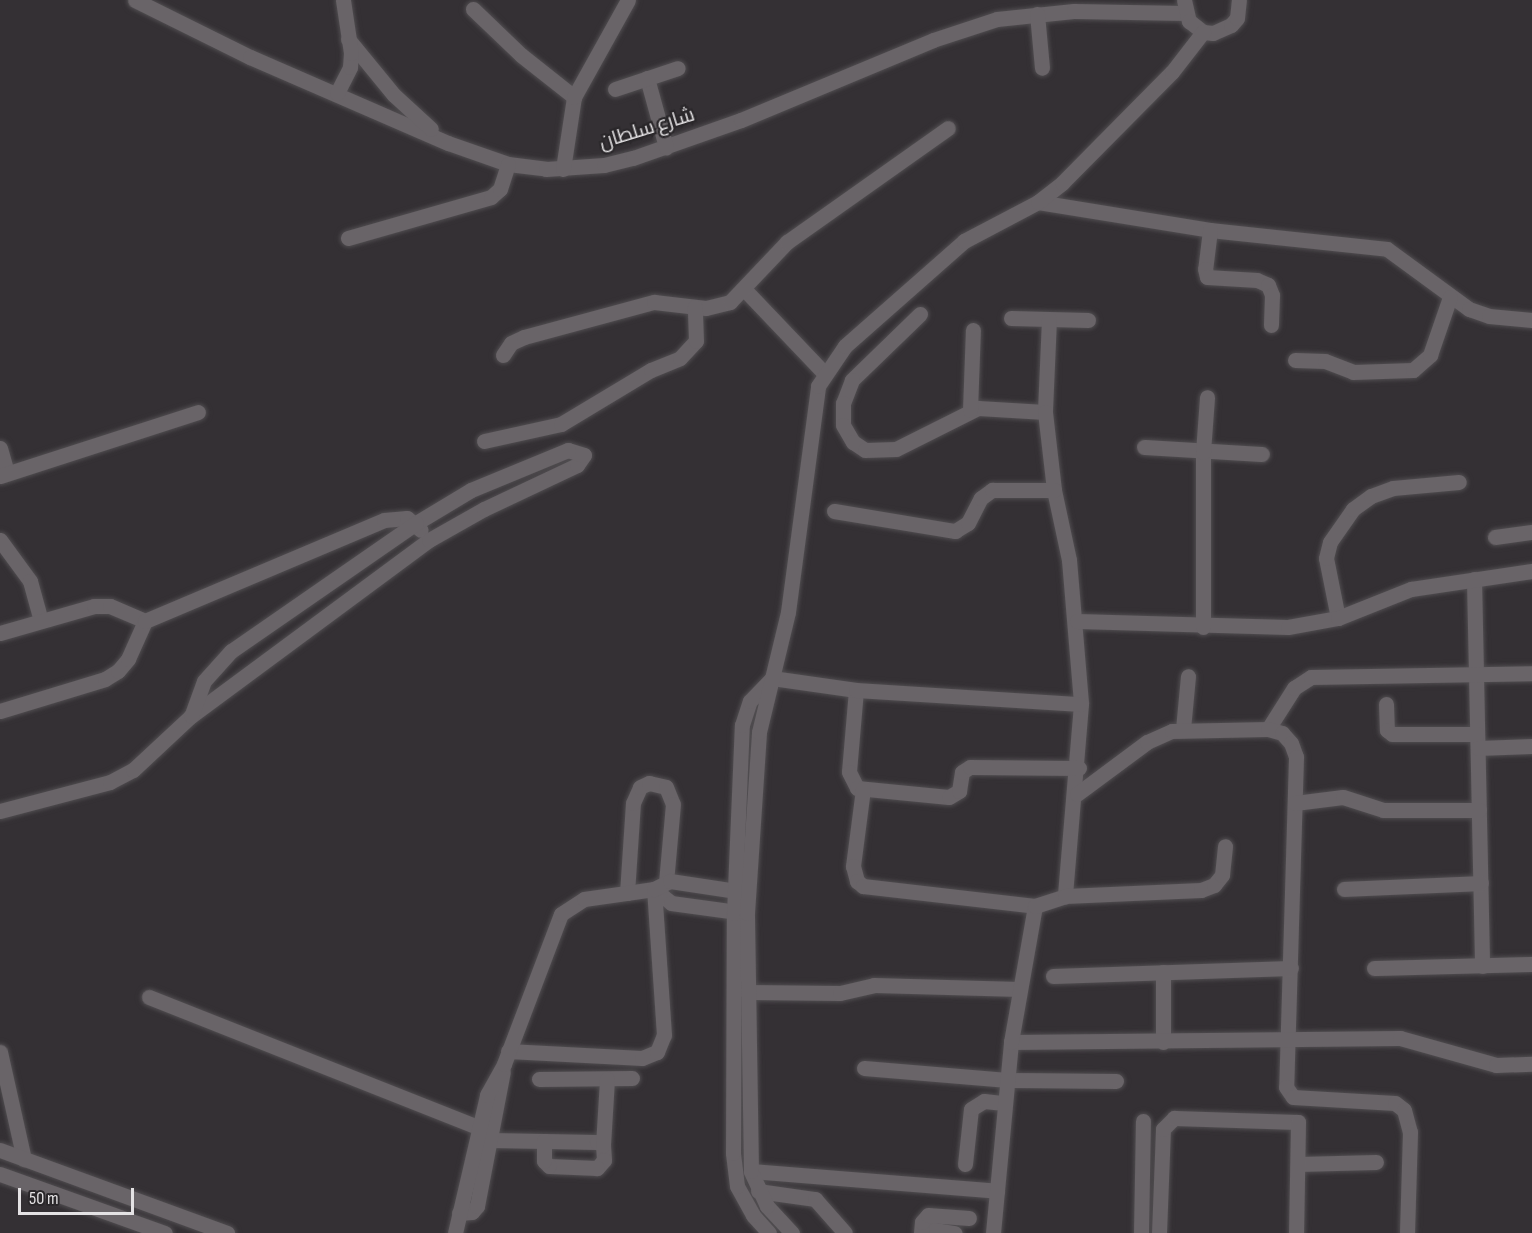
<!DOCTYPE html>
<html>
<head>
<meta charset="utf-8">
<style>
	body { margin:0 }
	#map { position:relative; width:1532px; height:1233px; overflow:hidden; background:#343034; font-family:"Sofia Sans Condensed",Cairo,sans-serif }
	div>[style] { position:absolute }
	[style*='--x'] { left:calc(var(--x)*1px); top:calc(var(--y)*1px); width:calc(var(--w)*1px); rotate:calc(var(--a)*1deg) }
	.roads { filter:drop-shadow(0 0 2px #504d50) drop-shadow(0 0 2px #504d50) }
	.minor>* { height:15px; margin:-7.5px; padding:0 7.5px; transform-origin:7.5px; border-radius:7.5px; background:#696468 }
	span { translate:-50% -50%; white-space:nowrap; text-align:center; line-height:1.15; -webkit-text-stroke:4.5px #2a272a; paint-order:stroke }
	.street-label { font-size:20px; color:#e4e2e4 }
	.scale { position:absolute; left:18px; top:1188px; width:116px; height:27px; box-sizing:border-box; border:3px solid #e4e2e4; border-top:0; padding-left:8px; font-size:18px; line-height:21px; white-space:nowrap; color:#e4e2e4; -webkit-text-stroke:4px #2a272a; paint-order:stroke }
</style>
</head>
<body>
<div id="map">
	<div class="roads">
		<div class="minor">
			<i style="--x:135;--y:0;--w:128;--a:26.4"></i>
			<i style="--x:250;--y:57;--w:216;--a:23.5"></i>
			<i style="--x:448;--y:143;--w:64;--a:19.3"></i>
			<i style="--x:508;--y:164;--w:38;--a:7"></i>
			<i style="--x:546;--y:169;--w:58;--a:-3.9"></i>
			<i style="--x:604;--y:165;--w:30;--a:-14"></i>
			<i style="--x:633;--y:158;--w:114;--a:-19.4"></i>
			<i style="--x:741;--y:120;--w:208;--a:-22.6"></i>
			<i style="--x:933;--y:40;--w:67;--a:-18.2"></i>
			<i style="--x:997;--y:19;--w:77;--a:-5.9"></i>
			<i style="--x:1074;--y:11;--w:111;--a:1"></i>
			<i style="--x:1184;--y:0;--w:22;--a:77"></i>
			<i style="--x:1189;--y:21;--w:18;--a:38"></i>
			<i style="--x:1203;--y:32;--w:10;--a:6"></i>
			<i style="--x:1213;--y:33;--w:20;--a:-24"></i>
			<i style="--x:1231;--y:25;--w:9;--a:-49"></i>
			<i style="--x:1237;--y:18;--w:18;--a:-84"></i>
			<i style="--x:473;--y:9;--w:66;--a:43.8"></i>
			<i style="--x:521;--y:55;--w:68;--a:38.4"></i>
			<i style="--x:1037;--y:14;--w:54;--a:84.7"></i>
			<i style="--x:348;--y:39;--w:72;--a:50.6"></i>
			<i style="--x:394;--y:95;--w:50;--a:42.6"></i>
			<i style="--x:647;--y:78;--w:72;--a:74.6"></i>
			<i style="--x:615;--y:89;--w:66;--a:-18.4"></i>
			<i style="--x:337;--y:93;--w:29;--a:-63"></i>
			<i style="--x:350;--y:67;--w:14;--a:-86"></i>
			<i style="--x:351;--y:53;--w:54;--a:-98.6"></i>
			<i style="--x:563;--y:169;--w:73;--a:-81.3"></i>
			<i style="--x:574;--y:97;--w:111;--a:-60.9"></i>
			<i style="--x:1038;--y:202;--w:174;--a:9.2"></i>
			<i style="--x:1210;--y:230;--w:178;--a:6.1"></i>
			<i style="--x:1387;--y:249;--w:102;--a:36.2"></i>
			<i style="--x:1469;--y:309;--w:21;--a:19"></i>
			<i style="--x:1489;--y:316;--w:43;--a:5.3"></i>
			<i style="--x:1210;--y:230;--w:39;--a:97"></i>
			<i style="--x:1205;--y:269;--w:8;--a:76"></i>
			<i style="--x:1207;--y:277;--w:50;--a:3.4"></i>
			<i style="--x:1257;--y:280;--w:12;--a:24"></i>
			<i style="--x:1268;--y:285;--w:11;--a:68"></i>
			<i style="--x:1272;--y:295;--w:30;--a:92"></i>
			<i style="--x:348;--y:238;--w:149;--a:-16"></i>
			<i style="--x:491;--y:197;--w:12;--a:-42"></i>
			<i style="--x:500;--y:189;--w:26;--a:-72"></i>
			<i style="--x:745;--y:290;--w:115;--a:46.4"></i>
			<i style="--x:920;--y:314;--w:95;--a:135.9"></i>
			<i style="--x:852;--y:380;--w:25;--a:111"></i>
			<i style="--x:843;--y:403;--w:22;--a:90"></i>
			<i style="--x:843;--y:425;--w:20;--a:60"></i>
			<i style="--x:853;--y:442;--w:14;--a:34"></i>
			<i style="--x:865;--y:450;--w:31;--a:-2"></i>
			<i style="--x:896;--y:449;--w:92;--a:-26.6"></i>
			<i style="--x:978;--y:408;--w:67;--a:3.4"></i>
			<i style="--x:1011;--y:318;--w:77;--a:1.5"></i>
			<i style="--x:1049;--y:319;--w:93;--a:92.5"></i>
			<i style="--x:1045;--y:412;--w:79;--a:83.4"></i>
			<i style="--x:1054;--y:490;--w:72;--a:77.9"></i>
			<i style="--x:1069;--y:560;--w:144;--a:85.2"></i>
			<i style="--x:1081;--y:704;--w:193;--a:94.8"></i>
			<i style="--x:503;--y:355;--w:14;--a:-56"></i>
			<i style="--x:511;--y:343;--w:14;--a:-25"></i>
			<i style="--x:524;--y:337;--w:135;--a:-15.1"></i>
			<i style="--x:654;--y:302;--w:52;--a:6.6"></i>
			<i style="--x:706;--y:308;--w:25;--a:-14"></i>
			<i style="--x:730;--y:302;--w:83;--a:-46.5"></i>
			<i style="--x:787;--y:242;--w:197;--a:-35.3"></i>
			<i style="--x:1295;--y:360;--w:30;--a:2"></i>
			<i style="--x:1325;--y:361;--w:30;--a:21"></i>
			<i style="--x:1353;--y:372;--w:60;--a:-1.9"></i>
			<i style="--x:1413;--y:370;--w:23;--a:-41"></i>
			<i style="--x:1430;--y:355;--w:61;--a:-71"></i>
			<i style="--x:970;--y:410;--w:80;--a:-87.9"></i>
			<i style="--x:484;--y:441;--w:79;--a:-12.4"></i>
			<i style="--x:561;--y:424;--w:105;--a:-31"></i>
			<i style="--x:651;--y:370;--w:31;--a:-22"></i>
			<i style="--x:680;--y:358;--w:23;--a:-47"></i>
			<i style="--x:696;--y:341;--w:34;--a:-92"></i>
			<i style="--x:1144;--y:447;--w:118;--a:3.4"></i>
			<i style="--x:0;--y:448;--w:26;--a:74"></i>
			<i style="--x:0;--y:476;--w:208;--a:-17.9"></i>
			<i style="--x:834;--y:511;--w:123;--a:9.4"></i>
			<i style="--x:955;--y:531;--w:15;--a:-32"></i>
			<i style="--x:968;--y:523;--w:28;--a:-63"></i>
			<i style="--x:981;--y:498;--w:14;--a:-36"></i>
			<i style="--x:992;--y:490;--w:62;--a:0"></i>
			<i style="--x:1495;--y:537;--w:37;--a:-8"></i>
			<i style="--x:0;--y:540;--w:51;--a:53.8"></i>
			<i style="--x:30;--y:581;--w:41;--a:74.6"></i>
			<i style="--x:1474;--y:579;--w:387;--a:88.8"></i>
			<i style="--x:1338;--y:618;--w:61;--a:-101.3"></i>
			<i style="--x:1326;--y:558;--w:16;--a:-76"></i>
			<i style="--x:1330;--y:542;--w:40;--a:-55.1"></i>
			<i style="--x:1353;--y:509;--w:22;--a:-36"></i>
			<i style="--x:1371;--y:496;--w:23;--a:-20"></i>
			<i style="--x:1393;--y:488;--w:66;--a:-5.2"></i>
			<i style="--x:1077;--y:621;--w:211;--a:1.6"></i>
			<i style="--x:1288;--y:627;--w:51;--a:-10.2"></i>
			<i style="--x:1338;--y:618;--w:79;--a:-21.7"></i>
			<i style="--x:1411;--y:589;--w:122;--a:-8.5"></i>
			<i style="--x:1203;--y:627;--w:175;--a:-90"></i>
			<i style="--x:1203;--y:452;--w:55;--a:-85.8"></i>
			<i style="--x:0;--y:633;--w:98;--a:-16"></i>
			<i style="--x:94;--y:606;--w:16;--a:0"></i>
			<i style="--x:110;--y:606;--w:38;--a:23"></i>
			<i style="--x:856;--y:690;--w:82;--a:94.9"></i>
			<i style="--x:849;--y:772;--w:18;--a:63"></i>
			<i style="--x:857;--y:788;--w:92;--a:5.6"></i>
			<i style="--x:949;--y:797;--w:12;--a:-31"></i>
			<i style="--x:959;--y:791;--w:19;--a:-81"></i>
			<i style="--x:962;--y:772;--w:9;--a:-32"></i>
			<i style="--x:970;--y:767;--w:109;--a:0.5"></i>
			<i style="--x:1386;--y:704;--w:26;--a:88"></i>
			<i style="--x:1387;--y:730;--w:6;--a:39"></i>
			<i style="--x:1392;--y:734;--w:85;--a:0"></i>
			<i style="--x:0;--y:711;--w:110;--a:-16.9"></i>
			<i style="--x:105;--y:679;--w:15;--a:-32"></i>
			<i style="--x:118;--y:671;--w:16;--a:-50"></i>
			<i style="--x:128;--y:659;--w:42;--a:-65.9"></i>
			<i style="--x:145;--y:621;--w:259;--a:-22.9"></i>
			<i style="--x:384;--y:520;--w:23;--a:-5"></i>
			<i style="--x:407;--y:518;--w:18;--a:41"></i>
			<i style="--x:1183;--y:729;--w:53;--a:-84.6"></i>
			<i style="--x:1268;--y:729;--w:49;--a:-57.6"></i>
			<i style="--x:1294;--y:688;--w:20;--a:-33"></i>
			<i style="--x:1311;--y:677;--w:221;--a:-1"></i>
			<i style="--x:1478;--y:748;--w:54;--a:-2.1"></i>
			<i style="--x:863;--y:789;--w:78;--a:97.4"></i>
			<i style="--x:853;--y:866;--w:16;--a:75"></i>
			<i style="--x:857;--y:881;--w:8;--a:40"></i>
			<i style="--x:863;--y:886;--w:173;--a:6.6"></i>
			<i style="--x:1077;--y:794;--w:87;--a:-36.6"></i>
			<i style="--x:1147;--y:742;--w:27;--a:-24"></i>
			<i style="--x:1172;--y:731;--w:96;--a:-1.2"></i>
			<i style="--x:1268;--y:729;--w:15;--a:16"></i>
			<i style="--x:1282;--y:733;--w:13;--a:48"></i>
			<i style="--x:1291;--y:743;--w:15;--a:70"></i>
			<i style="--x:1296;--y:757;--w:330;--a:91.7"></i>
			<i style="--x:1286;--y:1087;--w:12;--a:55"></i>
			<i style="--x:1293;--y:1097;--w:102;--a:3.4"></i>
			<i style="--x:1395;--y:1103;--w:11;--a:38"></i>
			<i style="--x:1404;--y:1110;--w:23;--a:75"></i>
			<i style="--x:1410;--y:1132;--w:101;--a:91.7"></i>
			<i style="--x:1295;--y:803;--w:48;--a:-7.1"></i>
			<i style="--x:1343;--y:797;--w:42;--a:18"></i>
			<i style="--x:1383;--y:810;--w:96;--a:0"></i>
			<i style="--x:0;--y:811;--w:114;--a:-14.8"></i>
			<i style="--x:110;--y:782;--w:26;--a:-28"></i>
			<i style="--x:133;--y:770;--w:79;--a:-43"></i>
			<i style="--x:191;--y:716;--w:296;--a:-36.5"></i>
			<i style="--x:429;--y:540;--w:63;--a:-29.4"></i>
			<i style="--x:484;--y:509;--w:103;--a:-25.3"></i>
			<i style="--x:577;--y:465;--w:12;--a:-55"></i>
			<i style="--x:584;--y:455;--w:17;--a:-163"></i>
			<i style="--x:568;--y:450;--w:105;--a:157.6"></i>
			<i style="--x:471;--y:490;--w:64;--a:149"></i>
			<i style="--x:416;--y:523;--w:225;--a:145.3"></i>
			<i style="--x:231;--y:651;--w:40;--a:132"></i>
			<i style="--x:204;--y:681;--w:37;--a:110"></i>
			<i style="--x:654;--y:889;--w:22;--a:39"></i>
			<i style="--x:671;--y:903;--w:74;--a:7.8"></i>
			<i style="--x:1344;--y:889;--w:137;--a:-2.5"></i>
			<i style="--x:627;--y:893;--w:90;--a:-86.2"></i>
			<i style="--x:633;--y:803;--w:17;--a:-66"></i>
			<i style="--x:640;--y:787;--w:10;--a:-24"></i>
			<i style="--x:649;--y:783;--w:17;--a:13"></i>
			<i style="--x:666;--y:787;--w:18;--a:68"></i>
			<i style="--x:673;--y:804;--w:78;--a:95.1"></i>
			<i style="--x:1374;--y:968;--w:158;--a:-1.5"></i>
			<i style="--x:1163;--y:972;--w:70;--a:90"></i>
			<i style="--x:1053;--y:976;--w:238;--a:-1.9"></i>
			<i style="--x:747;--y:992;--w:93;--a:0.6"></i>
			<i style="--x:840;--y:993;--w:35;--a:-13"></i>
			<i style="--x:874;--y:985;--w:146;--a:1.6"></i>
			<i style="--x:149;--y:997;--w:354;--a:21.6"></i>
			<i style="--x:1011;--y:1042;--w:389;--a:-0.6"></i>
			<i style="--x:1400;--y:1038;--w:100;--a:15.7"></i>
			<i style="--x:1496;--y:1065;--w:36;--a:-2"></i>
			<i style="--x:508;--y:1051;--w:134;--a:3"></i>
			<i style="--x:642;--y:1058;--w:16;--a:-22"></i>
			<i style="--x:657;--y:1052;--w:18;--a:-68"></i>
			<i style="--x:664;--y:1035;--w:146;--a:-93.9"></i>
			<i style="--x:0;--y:1052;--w:110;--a:77.4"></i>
			<i style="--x:864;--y:1068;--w:144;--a:4.8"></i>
			<i style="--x:1008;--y:1080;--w:108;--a:0.5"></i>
			<i style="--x:539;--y:1079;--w:93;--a:-0.6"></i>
			<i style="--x:490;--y:1140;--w:54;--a:1.1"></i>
			<i style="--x:544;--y:1141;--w:53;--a:1.1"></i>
			<i style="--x:597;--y:1142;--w:7;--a:27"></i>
			<i style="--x:603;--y:1145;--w:15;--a:86"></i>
			<i style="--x:604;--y:1160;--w:11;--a:131"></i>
			<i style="--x:597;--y:1168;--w:48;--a:-177.6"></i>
			<i style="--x:549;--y:1166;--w:7;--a:-135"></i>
			<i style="--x:544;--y:1161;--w:20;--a:-90"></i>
			<i style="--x:603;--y:1145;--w:66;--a:-86.5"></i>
			<i style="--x:0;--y:1150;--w:242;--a:20.1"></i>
			<i style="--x:965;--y:1164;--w:55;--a:-83.8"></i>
			<i style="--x:971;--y:1109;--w:15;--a:-32"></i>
			<i style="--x:984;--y:1101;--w:20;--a:6"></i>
			<i style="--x:1298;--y:1164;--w:78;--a:-1.5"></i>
			<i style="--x:751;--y:1171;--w:247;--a:4.6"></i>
			<i style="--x:0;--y:1174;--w:175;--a:19.7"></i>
			<i style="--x:758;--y:1191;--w:58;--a:8"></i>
			<i style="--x:815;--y:1199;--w:45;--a:48.6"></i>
			<i style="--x:459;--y:1213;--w:13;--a:-4"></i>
			<i style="--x:472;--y:1212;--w:8;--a:-50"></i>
			<i style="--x:477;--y:1206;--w:137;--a:-79.1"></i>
			<i style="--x:922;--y:1228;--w:33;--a:9"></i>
			<i style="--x:455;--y:1233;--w:142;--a:-76.9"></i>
			<i style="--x:487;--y:1095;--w:35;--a:-61"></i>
			<i style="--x:504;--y:1064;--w:160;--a:-69.2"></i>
			<i style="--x:561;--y:914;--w:27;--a:-33"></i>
			<i style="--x:584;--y:899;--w:71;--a:-8.1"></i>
			<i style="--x:654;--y:889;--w:18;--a:-27"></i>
			<i style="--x:670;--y:881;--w:67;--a:8.6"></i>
			<i style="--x:769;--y:1233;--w:24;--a:-132"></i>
			<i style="--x:753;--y:1215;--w:33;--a:-119"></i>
			<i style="--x:737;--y:1186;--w:33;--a:-97"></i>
			<i style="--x:733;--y:1153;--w:240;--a:-89.8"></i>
			<i style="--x:734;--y:913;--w:188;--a:-87.6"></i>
			<i style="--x:742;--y:725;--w:25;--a:-72"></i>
			<i style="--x:750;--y:701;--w:32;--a:-46"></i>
			<i style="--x:772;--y:678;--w:85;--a:8.1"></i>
			<i style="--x:856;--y:690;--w:225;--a:3.6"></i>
			<i style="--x:792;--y:1233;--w:37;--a:-133"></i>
			<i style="--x:767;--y:1206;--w:38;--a:-115"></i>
			<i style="--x:751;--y:1171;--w:258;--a:-90.9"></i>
			<i style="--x:747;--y:913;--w:181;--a:-86.2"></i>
			<i style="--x:759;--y:732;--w:123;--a:-76.4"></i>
			<i style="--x:788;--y:612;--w:228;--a:-82.4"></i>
			<i style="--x:818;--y:386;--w:48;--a:-56"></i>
			<i style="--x:845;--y:346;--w:159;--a:-41.4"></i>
			<i style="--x:964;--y:241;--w:84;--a:-27.8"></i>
			<i style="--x:1038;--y:202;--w:31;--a:-38"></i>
			<i style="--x:1062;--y:183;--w:156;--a:-45.3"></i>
			<i style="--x:1172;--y:72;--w:51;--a:-52.2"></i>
			<i style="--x:921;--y:1233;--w:11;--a:-85"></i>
			<i style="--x:922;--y:1222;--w:9;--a:-49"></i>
			<i style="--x:928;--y:1215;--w:41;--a:4.2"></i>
			<i style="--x:993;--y:1233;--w:192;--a:-84.6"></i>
			<i style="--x:1011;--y:1042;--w:138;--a:-80"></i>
			<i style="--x:1035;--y:906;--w:32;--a:-18"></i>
			<i style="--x:1065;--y:896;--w:136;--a:-2.5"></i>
			<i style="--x:1201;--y:890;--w:14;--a:-21"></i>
			<i style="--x:1214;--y:885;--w:13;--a:-51"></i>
			<i style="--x:1222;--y:875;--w:29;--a:-84"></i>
			<i style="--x:1141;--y:1233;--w:112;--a:-89"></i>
			<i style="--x:1159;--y:1233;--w:104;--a:-87.8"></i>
			<i style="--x:1163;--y:1129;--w:16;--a:-45"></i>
			<i style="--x:1174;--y:1118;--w:124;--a:1.8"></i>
			<i style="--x:1298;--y:1122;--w:111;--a:91"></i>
		</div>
	</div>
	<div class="street-label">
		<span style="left:647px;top:129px;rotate:-17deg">شارع سلطان</span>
	</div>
	<div class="scale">50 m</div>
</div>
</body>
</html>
